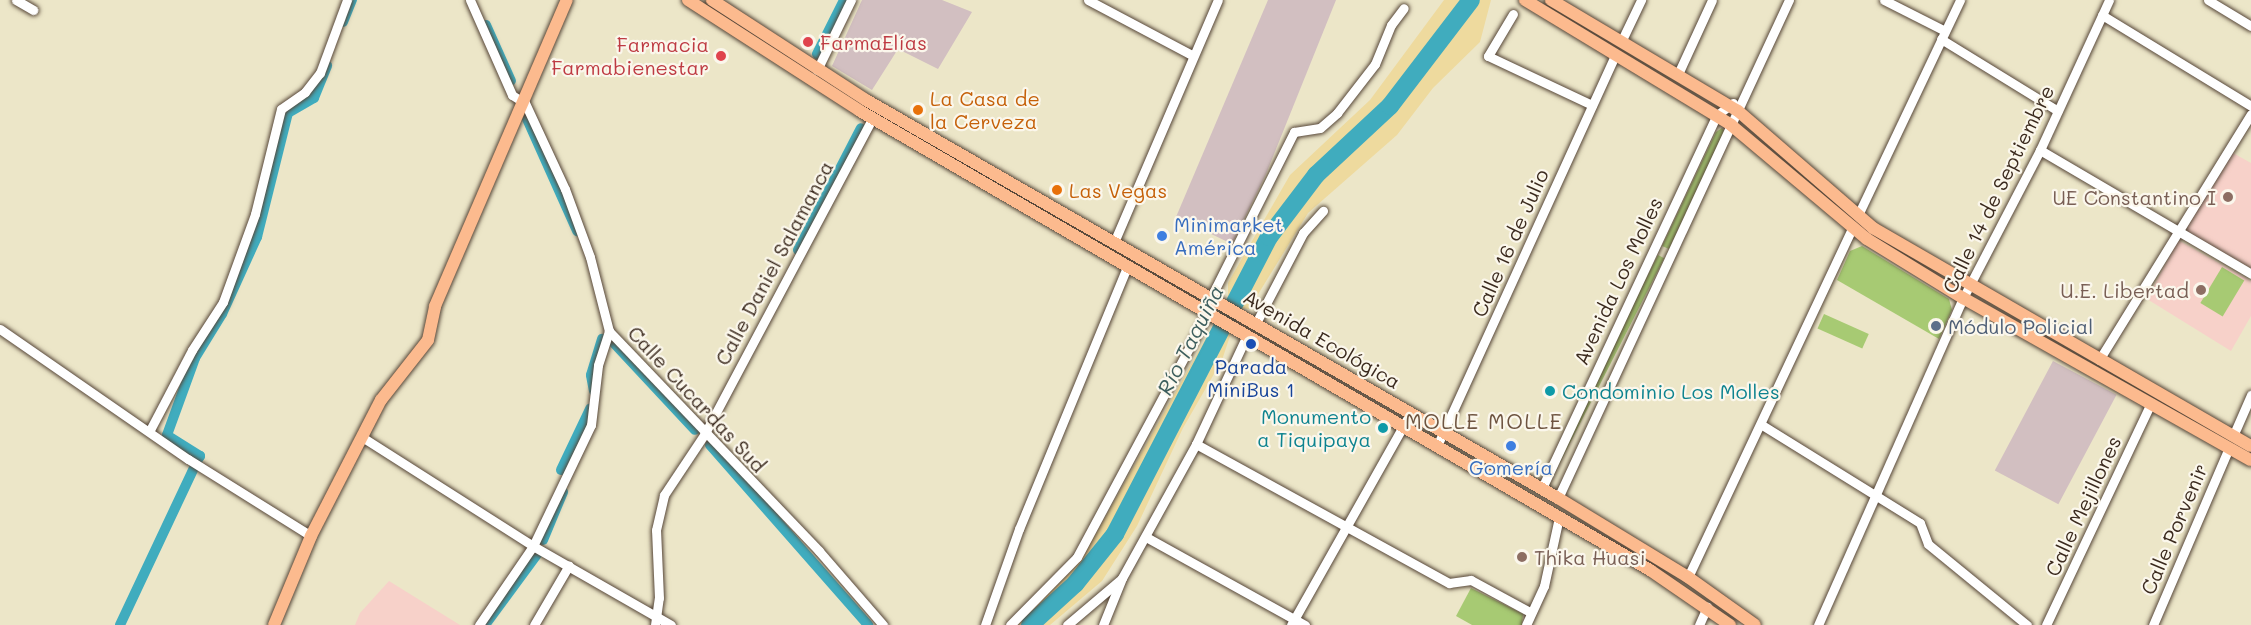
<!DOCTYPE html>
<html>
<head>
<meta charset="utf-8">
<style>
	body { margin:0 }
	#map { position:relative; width:2251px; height:625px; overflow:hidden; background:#ece6c8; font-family:Mali,sans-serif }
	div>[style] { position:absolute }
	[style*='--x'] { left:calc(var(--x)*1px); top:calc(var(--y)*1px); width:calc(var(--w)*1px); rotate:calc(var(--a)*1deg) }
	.built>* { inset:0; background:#f7d1c9 }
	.industrial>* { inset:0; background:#d2bfc1; transform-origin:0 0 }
	.green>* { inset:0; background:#a7ca73; transform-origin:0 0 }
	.sand>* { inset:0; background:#eeda9e }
	.canal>* { height:10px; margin:-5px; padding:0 5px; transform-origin:5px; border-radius:5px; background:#40acbe }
	.river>* { height:18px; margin:-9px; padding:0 9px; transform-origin:9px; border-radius:9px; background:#40acbe }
	.roads { filter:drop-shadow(0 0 2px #564638) drop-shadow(0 0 2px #564638) }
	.minor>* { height:9px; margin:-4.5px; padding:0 4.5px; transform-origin:4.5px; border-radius:4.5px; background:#fff }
	.major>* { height:12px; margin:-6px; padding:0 6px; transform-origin:6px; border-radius:6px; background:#fcba8e }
	.dots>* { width:16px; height:16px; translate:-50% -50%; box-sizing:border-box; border:3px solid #fbf7ec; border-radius:50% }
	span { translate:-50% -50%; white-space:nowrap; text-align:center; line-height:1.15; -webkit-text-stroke:4.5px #fbf7ec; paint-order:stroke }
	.health-label { font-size:20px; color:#be3a42 }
	.left { translate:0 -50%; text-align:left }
	.right { translate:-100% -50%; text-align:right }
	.food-label { font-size:20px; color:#c56008 }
	.street-label { font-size:20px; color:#3b2a1e }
	.education-label { font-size:20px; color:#785e54 }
	.shop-label { font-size:20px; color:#366cbe }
	.service-label { font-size:20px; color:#4e5e75 }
	.transit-label { font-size:20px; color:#164399 }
	.culture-label { font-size:20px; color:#0d838f }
	.water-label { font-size:21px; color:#3d5e5e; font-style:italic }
	.neighbourhood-label { font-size:21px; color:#6e5440; letter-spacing:1.5px }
</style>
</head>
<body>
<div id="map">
	<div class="built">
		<i style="clip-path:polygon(2233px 153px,2251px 163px,2251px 268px,2184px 232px)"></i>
		<i style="clip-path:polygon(2178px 240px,2251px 281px,2251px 316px,2231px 351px,2147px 299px)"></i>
		<i style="clip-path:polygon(389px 581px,460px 625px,355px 625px,360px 613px)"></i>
	</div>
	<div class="industrial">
		<i style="clip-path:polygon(862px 0,942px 0,972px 12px,938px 69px,898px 49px,872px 90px,832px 66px)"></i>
		<i style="clip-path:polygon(1268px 0,1336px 0,1266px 174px,1232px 244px,1176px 217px)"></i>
		<i style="left:2053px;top:361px;width:72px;height:124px;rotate:28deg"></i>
	</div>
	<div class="green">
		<i style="clip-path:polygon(1722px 128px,1724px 131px,1669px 249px,1662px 246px,1716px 132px)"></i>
		<i style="clip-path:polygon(1862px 246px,1949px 299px,1952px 310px,1939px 339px,1837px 280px,1850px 251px)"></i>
		<i style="left:1658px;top:255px;width:7px;height:248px;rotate:27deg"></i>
		<i style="left:2222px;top:267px;width:26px;height:42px;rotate:31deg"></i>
		<i style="left:1824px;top:314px;width:49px;height:16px;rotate:24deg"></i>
		<i style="clip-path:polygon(1471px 588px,1523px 614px,1522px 625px,1472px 625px,1456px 616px)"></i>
	</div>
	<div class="sand">
		<i style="clip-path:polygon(1444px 0,1491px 0,1480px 42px,1433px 88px,1397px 135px,1308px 213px,1249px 309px,1243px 308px,1236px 318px,1222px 360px,1183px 428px,1137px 526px,1102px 581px,1050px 625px,1017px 625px,1075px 567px,1090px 544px,1228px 299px,1228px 283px,1290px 175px,1370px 100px)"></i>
	</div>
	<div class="canal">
		<i style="--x:343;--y:22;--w:24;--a:-68"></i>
		<i style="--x:486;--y:25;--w:61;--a:65.9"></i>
		<i style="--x:817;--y:54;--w:60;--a:-63.4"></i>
		<i style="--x:527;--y:119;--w:123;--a:65.9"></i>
		<i style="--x:798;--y:250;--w:137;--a:-62.7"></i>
		<i style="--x:613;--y:342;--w:120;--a:47"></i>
		<i style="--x:594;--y:391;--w:16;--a:-101"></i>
		<i style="--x:591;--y:375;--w:38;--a:-73"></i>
		<i style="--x:710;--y:445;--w:240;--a:48.7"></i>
		<i style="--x:197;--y:461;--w:6;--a:-59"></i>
		<i style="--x:200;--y:456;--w:39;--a:-148"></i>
		<i style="--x:167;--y:435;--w:82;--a:-70"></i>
		<i style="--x:195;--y:358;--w:52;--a:-58.5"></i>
		<i style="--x:222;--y:314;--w:85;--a:-65.6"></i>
		<i style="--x:257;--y:237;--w:128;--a:-76"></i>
		<i style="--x:288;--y:113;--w:30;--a:-30"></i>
		<i style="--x:314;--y:98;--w:35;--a:-68"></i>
		<i style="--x:561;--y:470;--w:68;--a:-64.6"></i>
		<i style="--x:543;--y:540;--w:52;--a:-67.4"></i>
		<i style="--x:120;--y:625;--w:174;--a:-64.8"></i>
		<i style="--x:485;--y:625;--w:89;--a:-53.6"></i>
	</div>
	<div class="river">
		<i style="--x:1030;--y:625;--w:61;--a:-42.3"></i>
		<i style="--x:1075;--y:584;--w:64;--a:-51.3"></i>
		<i style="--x:1115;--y:534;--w:335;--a:-62.6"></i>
		<i style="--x:1269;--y:237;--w:78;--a:-52.8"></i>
		<i style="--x:1316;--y:175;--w:101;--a:-43"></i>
		<i style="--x:1390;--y:106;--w:133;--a:-52.6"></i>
	</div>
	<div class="roads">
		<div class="minor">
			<i style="--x:16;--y:0;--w:20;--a:30"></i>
			<i style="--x:470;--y:0;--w:104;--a:66.1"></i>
			<i style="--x:512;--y:95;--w:15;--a:32"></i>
			<i style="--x:525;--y:103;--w:95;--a:65.1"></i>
			<i style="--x:565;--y:189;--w:72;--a:69.8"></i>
			<i style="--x:590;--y:257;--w:76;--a:75.6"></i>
			<i style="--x:609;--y:331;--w:304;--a:46.3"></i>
			<i style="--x:819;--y:551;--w:98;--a:49.1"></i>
			<i style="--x:1088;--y:0;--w:118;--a:27.9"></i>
			<i style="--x:1884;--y:0;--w:68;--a:26.9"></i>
			<i style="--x:2208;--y:0;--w:50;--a:31.2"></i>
			<i style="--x:1513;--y:14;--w:49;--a:120.8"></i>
			<i style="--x:1488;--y:56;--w:115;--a:25.2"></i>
			<i style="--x:2102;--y:15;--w:175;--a:31.4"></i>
			<i style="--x:1941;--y:39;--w:137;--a:31.6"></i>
			<i style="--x:1621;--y:42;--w:47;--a:-64.5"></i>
			<i style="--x:817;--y:70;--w:78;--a:-64.1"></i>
			<i style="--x:1678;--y:74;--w:81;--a:-65.3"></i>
			<i style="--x:2040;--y:150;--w:245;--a:30.4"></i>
			<i style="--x:1858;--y:215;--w:238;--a:-64.6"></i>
			<i style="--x:1115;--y:240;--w:261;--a:-66.8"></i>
			<i style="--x:1211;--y:297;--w:185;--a:-63.3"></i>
			<i style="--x:1294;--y:132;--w:26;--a:-9"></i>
			<i style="--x:1320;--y:128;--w:23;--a:-41"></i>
			<i style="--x:1337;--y:113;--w:62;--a:-52.2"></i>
			<i style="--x:1375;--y:64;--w:42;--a:-67.7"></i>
			<i style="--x:1391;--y:25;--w:21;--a:-53"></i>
			<i style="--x:1256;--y:323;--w:102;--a:-62.4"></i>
			<i style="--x:1303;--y:233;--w:30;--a:-48"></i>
			<i style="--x:0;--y:329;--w:229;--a:34.7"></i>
			<i style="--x:188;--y:459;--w:145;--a:32"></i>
			<i style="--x:2099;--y:360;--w:289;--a:-58.3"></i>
			<i style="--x:1762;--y:425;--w:186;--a:31.8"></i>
			<i style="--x:1920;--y:523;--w:22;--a:69"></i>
			<i style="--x:1928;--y:544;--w:128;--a:39.3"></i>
			<i style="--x:150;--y:430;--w:90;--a:-62.3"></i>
			<i style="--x:192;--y:350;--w:57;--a:-57.1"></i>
			<i style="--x:223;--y:302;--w:94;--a:-70"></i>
			<i style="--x:255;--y:214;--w:108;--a:-76.1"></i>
			<i style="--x:281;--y:109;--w:29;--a:-35"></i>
			<i style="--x:305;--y:92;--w:24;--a:-52"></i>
			<i style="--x:320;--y:73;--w:78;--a:-69.7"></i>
			<i style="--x:2233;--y:436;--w:45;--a:-66.3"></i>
			<i style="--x:362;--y:437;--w:203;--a:32.5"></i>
			<i style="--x:533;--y:546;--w:159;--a:29.8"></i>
			<i style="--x:1196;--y:444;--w:289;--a:28.8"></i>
			<i style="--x:1449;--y:583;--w:22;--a:-8"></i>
			<i style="--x:1471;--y:580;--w:67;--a:28.5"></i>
			<i style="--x:1437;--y:446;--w:431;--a:-65.5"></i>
			<i style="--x:1542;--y:488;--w:412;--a:-64.9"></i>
			<i style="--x:1717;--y:115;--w:20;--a:-37"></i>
			<i style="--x:1558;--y:498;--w:549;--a:-65.12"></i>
			<i style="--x:1146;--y:537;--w:182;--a:29"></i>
			<i style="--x:1688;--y:577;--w:385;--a:-64.8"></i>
			<i style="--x:479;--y:625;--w:96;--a:-55.6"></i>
			<i style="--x:533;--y:546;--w:134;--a:-64.4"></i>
			<i style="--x:591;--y:425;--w:60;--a:-83.3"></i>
			<i style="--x:598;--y:365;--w:36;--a:-72"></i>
			<i style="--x:534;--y:625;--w:69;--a:-59.7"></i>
			<i style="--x:655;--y:625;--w:27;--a:-82"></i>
			<i style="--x:659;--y:598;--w:68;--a:-92.5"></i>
			<i style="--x:656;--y:530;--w:36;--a:-77"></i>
			<i style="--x:664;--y:495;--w:72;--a:-56.3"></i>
			<i style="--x:704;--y:435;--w:358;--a:-62"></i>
			<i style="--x:985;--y:625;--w:102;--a:-70.5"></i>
			<i style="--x:1019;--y:529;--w:283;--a:-67.6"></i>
			<i style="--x:1010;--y:625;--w:95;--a:-45.4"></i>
			<i style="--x:1077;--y:557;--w:277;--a:-61.8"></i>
			<i style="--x:1067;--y:625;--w:70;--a:-40.3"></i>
			<i style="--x:1103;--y:625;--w:51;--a:-68"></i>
			<i style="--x:1122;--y:578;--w:153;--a:-61.1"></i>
			<i style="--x:1196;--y:444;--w:120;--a:-64.9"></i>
			<i style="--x:1291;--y:625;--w:244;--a:-60.6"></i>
			<i style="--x:1526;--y:625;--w:43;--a:-65.2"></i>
			<i style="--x:1544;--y:586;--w:71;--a:-77.7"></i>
			<i style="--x:1699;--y:625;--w:20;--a:-66"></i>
			<i style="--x:1818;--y:625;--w:358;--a:-66.1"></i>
			<i style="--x:1963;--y:298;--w:167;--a:-62.5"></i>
			<i style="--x:2040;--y:150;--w:165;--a:-65.3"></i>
			<i style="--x:2046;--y:625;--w:246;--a:-64.7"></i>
			<i style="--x:2153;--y:625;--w:193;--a:-66.8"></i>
		</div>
		<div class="major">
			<i style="--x:688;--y:0;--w:205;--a:32.8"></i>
			<i style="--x:860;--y:111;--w:914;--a:30.16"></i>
			<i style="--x:1650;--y:570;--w:97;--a:34.5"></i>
			<i style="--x:712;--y:0;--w:184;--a:33"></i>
			<i style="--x:866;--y:100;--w:798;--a:29.91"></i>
			<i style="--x:1558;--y:498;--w:152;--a:31.3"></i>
			<i style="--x:1688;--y:577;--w:82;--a:35.6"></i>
			<i style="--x:1525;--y:0;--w:241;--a:31.2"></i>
			<i style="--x:1731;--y:125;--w:177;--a:40"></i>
			<i style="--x:1867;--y:239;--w:113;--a:31.6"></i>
			<i style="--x:1963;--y:298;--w:330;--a:29.4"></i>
			<i style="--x:1551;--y:0;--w:217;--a:30.7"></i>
			<i style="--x:1738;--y:111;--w:179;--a:40.9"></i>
			<i style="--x:1873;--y:228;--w:436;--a:30"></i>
			<i style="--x:274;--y:625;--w:96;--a:-67.4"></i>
			<i style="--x:311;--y:536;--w:153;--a:-62.8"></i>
			<i style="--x:381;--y:400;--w:76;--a:-51.9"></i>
			<i style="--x:428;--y:340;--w:35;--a:-78"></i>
			<i style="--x:435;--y:306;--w:333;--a:-66.7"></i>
		</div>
	</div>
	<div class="dots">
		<i style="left:808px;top:42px;background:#e0444e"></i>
		<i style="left:721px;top:56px;background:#e0444e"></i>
		<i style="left:918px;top:110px;background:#e8710a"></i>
		<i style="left:1057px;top:190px;background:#e8710a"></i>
		<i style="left:2228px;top:197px;background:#8d6e63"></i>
		<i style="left:1162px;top:236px;background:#3f7fe0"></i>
		<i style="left:2201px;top:290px;background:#8d6e63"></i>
		<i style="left:1936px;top:326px;background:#5c6f8a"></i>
		<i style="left:1251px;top:344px;background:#1a4fb4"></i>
		<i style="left:1550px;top:391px;background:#0f9aa8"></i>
		<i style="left:1383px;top:428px;background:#0f9aa8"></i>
		<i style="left:1511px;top:446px;background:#3f7fe0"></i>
		<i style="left:1522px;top:557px;background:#8d6e63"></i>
	</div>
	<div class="health-label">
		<span class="left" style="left:820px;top:42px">FarmaElías</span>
		<span class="right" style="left:709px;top:56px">Farmacia<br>Farmabienestar</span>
	</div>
	<div class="food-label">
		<span class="left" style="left:930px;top:110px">La Casa de<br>la Cerveza</span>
		<span class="left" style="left:1069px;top:190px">Las Vegas</span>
	</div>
	<div class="street-label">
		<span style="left:1998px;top:189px;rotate:-64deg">Calle 14 de Septiembre</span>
		<span style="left:1510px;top:243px;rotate:-66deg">Calle 16 de Julio</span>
		<span style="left:774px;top:263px;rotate:-62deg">Calle Daniel Salamanca</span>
		<span style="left:1618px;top:281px;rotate:-65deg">Avenida Los Molles</span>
		<span style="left:1322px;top:339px;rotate:30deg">Avenida Ecológica</span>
		<span style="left:697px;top:399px;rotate:47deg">Calle Cucardas Sud</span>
		<span style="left:2083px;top:506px;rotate:-65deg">Calle Mejillones</span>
		<span style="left:2174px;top:529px;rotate:-67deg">Calle Porvenir</span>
	</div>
	<div class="education-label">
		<span class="right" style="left:2216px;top:197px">UE Constantino I</span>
		<span class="right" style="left:2189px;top:290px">U.E. Libertad</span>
		<span class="left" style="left:1534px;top:557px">Thika Huasi</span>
	</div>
	<div class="shop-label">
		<span class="left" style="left:1174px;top:236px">Minimarket<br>América</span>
		<span style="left:1511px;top:467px">Gomería</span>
	</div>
	<div class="service-label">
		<span class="left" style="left:1948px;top:326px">Módulo Policial</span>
	</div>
	<div class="transit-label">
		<span style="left:1251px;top:378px">Parada<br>MiniBus 1</span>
	</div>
	<div class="culture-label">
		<span class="left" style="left:1562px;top:391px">Condominio Los Molles</span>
		<span class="right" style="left:1371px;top:428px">Monumento<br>a Tiquipaya</span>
	</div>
	<div class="water-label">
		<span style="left:1190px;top:340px;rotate:-63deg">Río Taquiña</span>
	</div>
	<div class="neighbourhood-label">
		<span style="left:1484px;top:421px">MOLLE MOLLE</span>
	</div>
</div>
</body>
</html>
